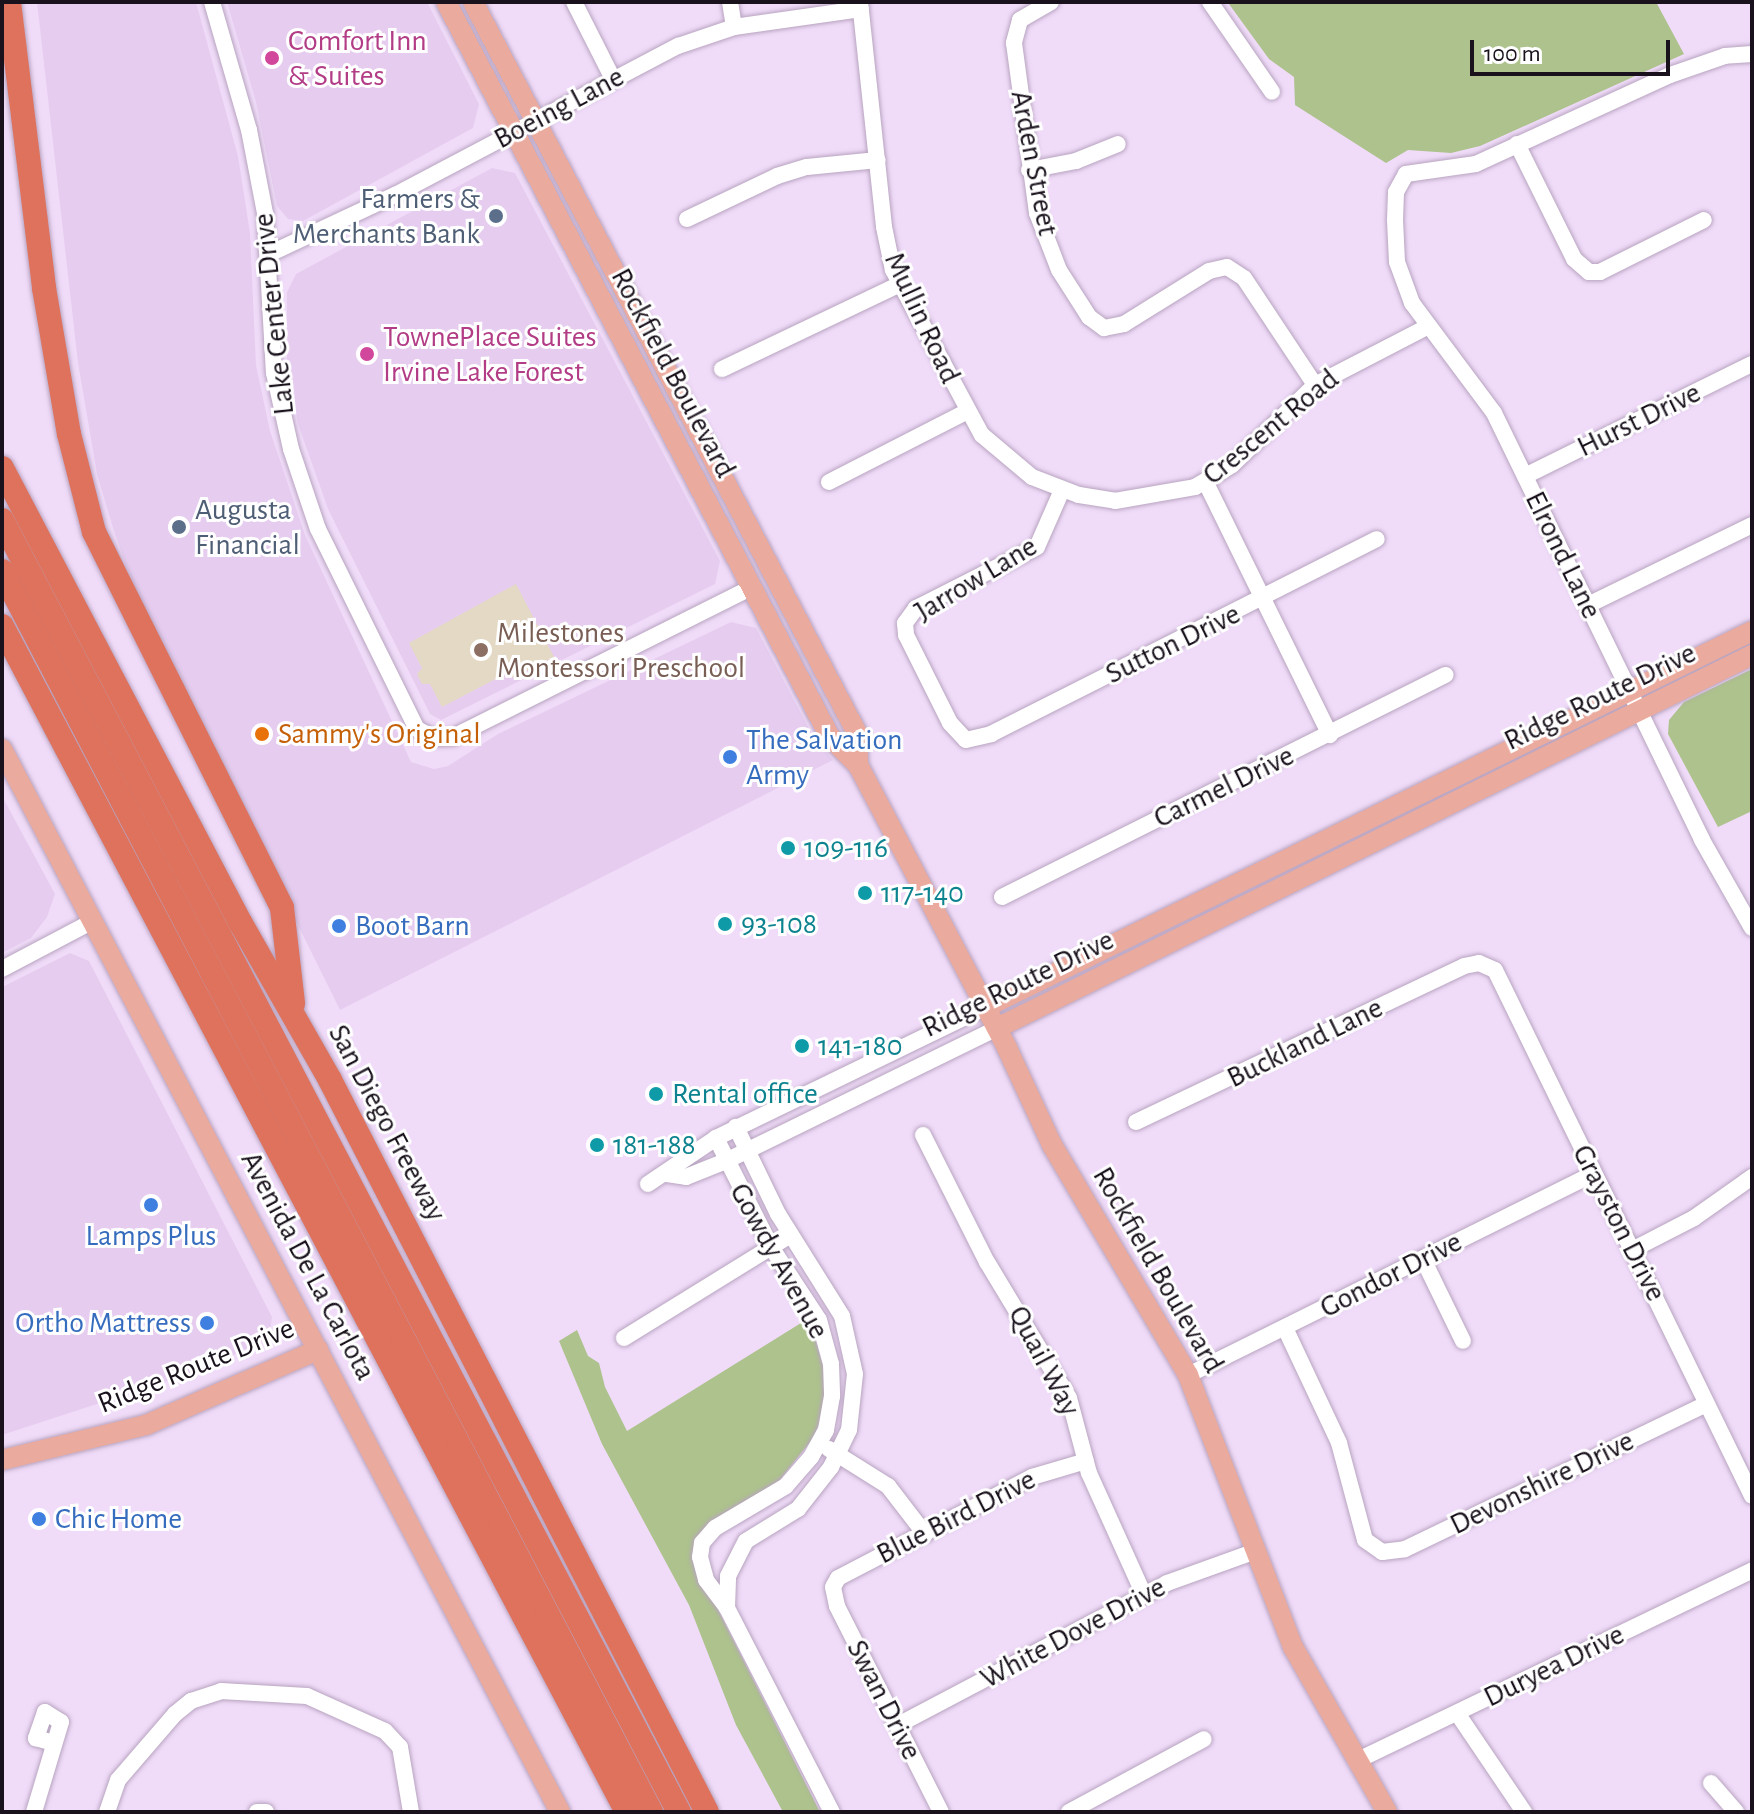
<!DOCTYPE html>
<html>
<head>
<meta charset="utf-8">
<style>
	body { margin:0 }
	#map { position:relative; width:1754px; height:1814px; overflow:hidden; background:#f0dcf9; font-family:"Alegreya Sans",sans-serif }
	div>[style] { position:absolute }
	[style*='--x'] { left:calc(var(--x)*1px); top:calc(var(--y)*1px); width:calc(var(--w)*1px); rotate:calc(var(--a)*1deg) }
	.built>* { inset:0; background:#e6cdf0 }
	.education>* { inset:0; background:#e4d9c4 }
	.green>* { inset:0; background:#adc28c }
	.roads { filter:drop-shadow(0 0 2px #b8a4c0) drop-shadow(0 0 2px #b8a4c0) }
	.minor>* { height:16px; margin:-8px; padding:0 8px; transform-origin:8px; border-radius:8px; background:#fff }
	.major>* { height:20px; margin:-10px; padding:0 10px; transform-origin:10px; border-radius:10px; background:#ebaa9e }
	.highway>* { height:24px; margin:-12px; padding:0 12px; transform-origin:12px; border-radius:12px; background:#de725d }
	.dots>* { width:22px; height:22px; translate:-50% -50%; box-sizing:border-box; border:4px solid #fff; border-radius:50% }
	span { translate:-50% -50%; white-space:nowrap; text-align:center; line-height:1.15; -webkit-text-stroke:6px #fff; paint-order:stroke }
	.hotel-label { font-size:30px; color:#b23c85 }
	.left { translate:0 -50%; text-align:left }
	.street-label { font-size:30px; color:#19121c }
	.service-label { font-size:30px; color:#4e5e75 }
	.right { translate:-100% -50%; text-align:right }
	.education-label { font-size:30px; color:#785e54 }
	.food-label { font-size:30px; color:#c56008 }
	.shop-label { font-size:30px; color:#366cbe }
	.culture-label { font-size:30px; color:#0d838f }
	.frame { position:absolute; inset:0; border:4px solid #19121c; pointer-events:none }
	.scale { position:absolute; left:1470px; top:40px; width:200px; height:36px; box-sizing:border-box; border:4px solid #19121c; border-top:0; padding-left:10px; font-size:24px; line-height:28px; white-space:nowrap; color:#19121c; -webkit-text-stroke:6px #fff; paint-order:stroke }
</style>
</head>
<body>
<div id="map">
	<div class="built">
		<i style="clip-path:polygon(37px 2px,196px 2px,238px 156px,250px 233px,256px 365px,270px 431px,305px 535px,411px 762px,434px 769px,448px 766px,498px 734px,731px 622px,756px 628px,814px 738px,833px 760px,340px 1010px,141px 608px,113px 528px,97px 474px,78px 363px)"></i>
		<i style="clip-path:polygon(227px 2px,427px 2px,479px 104px,473px 128px,303px 221px,288px 219px,277px 206px,256px 102px)"></i>
		<i style="clip-path:polygon(492px 168px,515px 173px,720px 561px,715px 584px,441px 720px,430px 714px,328px 509px,298px 424px,287px 366px,287px 292px,296px 274px)"></i>
		<i style="clip-path:polygon(2px 796px,55px 894px,47px 917px,31px 938px,2px 953px)"></i>
		<i style="clip-path:polygon(70px 953px,89px 961px,272px 1317px,269px 1337px,210px 1367px,2px 1435px,2px 987px)"></i>
	</div>
	<div class="education">
		<i style="clip-path:polygon(516px 584px,554px 657px,513px 678px,509px 672px,442px 707px,430px 684px,422px 684px,417px 674px,422px 668px,409px 643px)"></i>
	</div>
	<div class="green">
		<i style="clip-path:polygon(1233px 2px,1656px 2px,1684px 54px,1480px 146px,1451px 153px,1408px 150px,1386px 163px,1295px 105px,1294px 77px,1269px 59px,1229px 4px)"></i>
		<i style="clip-path:polygon(1752px 669px,1752px 811px,1718px 827px,1668px 734px,1669px 720px,1684px 702px)"></i>
		<i style="clip-path:polygon(809px 1318px,825px 1373px,824px 1408px,814px 1437px,774px 1487px,709px 1525px,695px 1564px,820px 1812px,783px 1812px,736px 1725px,689px 1605px,602px 1444px,559px 1341px,577px 1330px,588px 1356px,599px 1363px,605px 1387px,627px 1431px)"></i>
	</div>
	<div class="roads">
		<div class="minor">
			<i style="--x:212;--y:2;--w:133;--a:73.9"></i>
			<i style="--x:249;--y:130;--w:85;--a:79.1"></i>
			<i style="--x:265;--y:213;--w:160;--a:86.8"></i>
			<i style="--x:274;--y:373;--w:78;--a:77.4"></i>
			<i style="--x:291;--y:449;--w:84;--a:71.4"></i>
			<i style="--x:318;--y:529;--w:223;--a:63.7"></i>
			<i style="--x:417;--y:729;--w:19;--a:28"></i>
			<i style="--x:434;--y:738;--w:19;--a:-3"></i>
			<i style="--x:453;--y:737;--w:335;--a:-26.6"></i>
			<i style="--x:574;--y:2;--w:86;--a:63.1"></i>
			<i style="--x:730;--y:2;--w:25;--a:81"></i>
			<i style="--x:860;--y:2;--w:226;--a:83.9"></i>
			<i style="--x:884;--y:227;--w:44;--a:78.2"></i>
			<i style="--x:893;--y:270;--w:187;--a:61.7"></i>
			<i style="--x:982;--y:435;--w:65;--a:40"></i>
			<i style="--x:1032;--y:477;--w:50;--a:21"></i>
			<i style="--x:1079;--y:495;--w:36;--a:9"></i>
			<i style="--x:1115;--y:501;--w:81;--a:-9.9"></i>
			<i style="--x:1195;--y:487;--w:43;--a:-30.7"></i>
			<i style="--x:1232;--y:465;--w:115;--a:-43.9"></i>
			<i style="--x:1315;--y:385;--w:124;--a:-27.4"></i>
			<i style="--x:1051;--y:2;--w:36;--a:150"></i>
			<i style="--x:1020;--y:20;--w:24;--a:105"></i>
			<i style="--x:1014;--y:43;--w:172;--a:82.3"></i>
			<i style="--x:1037;--y:213;--w:61;--a:68.9"></i>
			<i style="--x:1059;--y:270;--w:56;--a:57.4"></i>
			<i style="--x:1089;--y:317;--w:19;--a:36"></i>
			<i style="--x:1104;--y:328;--w:20;--a:-11"></i>
			<i style="--x:1124;--y:324;--w:100;--a:-31.9"></i>
			<i style="--x:1209;--y:271;--w:18;--a:-13"></i>
			<i style="--x:1227;--y:267;--w:20;--a:33"></i>
			<i style="--x:1244;--y:278;--w:128;--a:56.4"></i>
			<i style="--x:1210;--y:2;--w:109;--a:55.4"></i>
			<i style="--x:1752;--y:54;--w:27;--a:176"></i>
			<i style="--x:1725;--y:56;--w:58;--a:160.9"></i>
			<i style="--x:1670;--y:75;--w:213;--a:155.4"></i>
			<i style="--x:1476;--y:164;--w:71;--a:171.9"></i>
			<i style="--x:1406;--y:174;--w:21;--a:119"></i>
			<i style="--x:1396;--y:192;--w:28;--a:92"></i>
			<i style="--x:1395;--y:220;--w:42;--a:87.3"></i>
			<i style="--x:1397;--y:262;--w:44;--a:69.9"></i>
			<i style="--x:1412;--y:303;--w:137;--a:53.3"></i>
			<i style="--x:1494;--y:413;--w:475;--a:64"></i>
			<i style="--x:1702;--y:840;--w:101;--a:60.4"></i>
			<i style="--x:1517;--y:144;--w:128;--a:63.6"></i>
			<i style="--x:1574;--y:259;--w:20;--a:41"></i>
			<i style="--x:1589;--y:272;--w:11;--a:0"></i>
			<i style="--x:1600;--y:272;--w:116;--a:-26.6"></i>
			<i style="--x:1029;--y:170;--w:48;--a:-10.8"></i>
			<i style="--x:1076;--y:161;--w:45;--a:-22"></i>
			<i style="--x:687;--y:219;--w:100;--a:-25.5"></i>
			<i style="--x:777;--y:176;--w:31;--a:-17"></i>
			<i style="--x:807;--y:167;--w:71;--a:-5.6"></i>
			<i style="--x:271;--y:253;--w:137;--a:-25.1"></i>
			<i style="--x:395;--y:195;--w:320;--a:-27.8"></i>
			<i style="--x:678;--y:46;--w:59;--a:-18.7"></i>
			<i style="--x:734;--y:27;--w:128;--a:-8.1"></i>
			<i style="--x:722;--y:369;--w:197;--a:-25.5"></i>
			<i style="--x:1525;--y:476;--w:253;--a:-26.3"></i>
			<i style="--x:829;--y:482;--w:154;--a:-27.1"></i>
			<i style="--x:1206;--y:483;--w:281;--a:63.8"></i>
			<i style="--x:1062;--y:490;--w:62;--a:113.7"></i>
			<i style="--x:1037;--y:547;--w:136;--a:153.2"></i>
			<i style="--x:916;--y:608;--w:19;--a:126"></i>
			<i style="--x:905;--y:623;--w:12;--a:85"></i>
			<i style="--x:906;--y:635;--w:98;--a:63.4"></i>
			<i style="--x:950;--y:723;--w:23;--a:47"></i>
			<i style="--x:966;--y:740;--w:26;--a:-13"></i>
			<i style="--x:991;--y:734;--w:432;--a:-26.8"></i>
			<i style="--x:1588;--y:605;--w:182;--a:-26"></i>
			<i style="--x:1002;--y:897;--w:496;--a:-26.6"></i>
			<i style="--x:2;--y:969;--w:103;--a:-27.8"></i>
			<i style="--x:1136;--y:1122;--w:363;--a:-25.4"></i>
			<i style="--x:1464;--y:966;--w:15;--a:-11"></i>
			<i style="--x:1479;--y:963;--w:17;--a:24"></i>
			<i style="--x:1495;--y:970;--w:585;--a:63.96"></i>
			<i style="--x:923;--y:1135;--w:142;--a:63.3"></i>
			<i style="--x:987;--y:1262;--w:159;--a:58.9"></i>
			<i style="--x:1069;--y:1398;--w:78;--a:75.1"></i>
			<i style="--x:1089;--y:1473;--w:134;--a:65.7"></i>
			<i style="--x:716;--y:1138;--w:122;--a:63.2"></i>
			<i style="--x:771;--y:1247;--w:87;--a:56.7"></i>
			<i style="--x:819;--y:1320;--w:46;--a:74.7"></i>
			<i style="--x:831;--y:1364;--w:32;--a:88"></i>
			<i style="--x:832;--y:1396;--w:35;--a:100"></i>
			<i style="--x:826;--y:1430;--w:31;--a:119"></i>
			<i style="--x:811;--y:1457;--w:38;--a:131"></i>
			<i style="--x:786;--y:1486;--w:82;--a:149.4"></i>
			<i style="--x:715;--y:1528;--w:20;--a:131"></i>
			<i style="--x:702;--y:1543;--w:14;--a:98"></i>
			<i style="--x:700;--y:1557;--w:24;--a:75"></i>
			<i style="--x:706;--y:1580;--w:35;--a:53"></i>
			<i style="--x:727;--y:1608;--w:229;--a:62.8"></i>
			<i style="--x:667;--y:1174;--w:19;--a:9"></i>
			<i style="--x:686;--y:1177;--w:43;--a:-21.8"></i>
			<i style="--x:726;--y:1161;--w:302;--a:-26.1"></i>
			<i style="--x:648;--y:1184;--w:82;--a:-34.1"></i>
			<i style="--x:716;--y:1138;--w:300;--a:-25.9"></i>
			<i style="--x:1634;--y:1249;--w:68;--a:-27.3"></i>
			<i style="--x:1694;--y:1218;--w:71;--a:-35.3"></i>
			<i style="--x:1423;--y:1259;--w:91;--a:64"></i>
			<i style="--x:1285;--y:1328;--w:127;--a:64.8"></i>
			<i style="--x:1339;--y:1443;--w:100;--a:75"></i>
			<i style="--x:1365;--y:1540;--w:21;--a:35"></i>
			<i style="--x:1382;--y:1552;--w:23;--a:-7"></i>
			<i style="--x:1405;--y:1549;--w:334;--a:-25.7"></i>
			<i style="--x:624;--y:1338;--w:196;--a:-31.7"></i>
			<i style="--x:1188;--y:1375;--w:452;--a:-26.4"></i>
			<i style="--x:829;--y:1449;--w:70;--a:32.1"></i>
			<i style="--x:888;--y:1486;--w:61;--a:52.4"></i>
			<i style="--x:727;--y:1608;--w:32;--a:-88"></i>
			<i style="--x:728;--y:1576;--w:39;--a:-63"></i>
			<i style="--x:746;--y:1541;--w:61;--a:-31.6"></i>
			<i style="--x:798;--y:1509;--w:53;--a:-51.8"></i>
			<i style="--x:831;--y:1467;--w:41;--a:-64.1"></i>
			<i style="--x:849;--y:1430;--w:56;--a:-83.9"></i>
			<i style="--x:855;--y:1374;--w:59;--a:-102.6"></i>
			<i style="--x:842;--y:1316;--w:120;--a:-122.1"></i>
			<i style="--x:778;--y:1214;--w:97;--a:-115.8"></i>
			<i style="--x:1457;--y:1713;--w:120;--a:55.9"></i>
			<i style="--x:898;--y:1725;--w:304;--a:-27.8"></i>
			<i style="--x:1167;--y:1583;--w:91;--a:-19.8"></i>
			<i style="--x:1356;--y:1761;--w:440;--a:-25.7"></i>
			<i style="--x:1711;--y:1783;--w:38;--a:49"></i>
			<i style="--x:34;--y:1812;--w:94;--a:-73.3"></i>
			<i style="--x:61;--y:1722;--w:19;--a:-148"></i>
			<i style="--x:45;--y:1712;--w:28;--a:109"></i>
			<i style="--x:36;--y:1738;--w:19;--a:16"></i>
			<i style="--x:107;--y:1812;--w:34;--a:-71"></i>
			<i style="--x:118;--y:1780;--w:87;--a:-49.2"></i>
			<i style="--x:175;--y:1714;--w:21;--a:-39"></i>
			<i style="--x:191;--y:1701;--w:32;--a:-18"></i>
			<i style="--x:221;--y:1691;--w:86;--a:3.3"></i>
			<i style="--x:307;--y:1696;--w:85;--a:24.2"></i>
			<i style="--x:385;--y:1731;--w:22;--a:47"></i>
			<i style="--x:400;--y:1747;--w:66;--a:80.4"></i>
			<i style="--x:257;--y:1812;--w:9;--a:0"></i>
			<i style="--x:941;--y:1812;--w:231;--a:-116.8"></i>
			<i style="--x:837;--y:1606;--w:19;--a:-102"></i>
			<i style="--x:833;--y:1587;--w:10;--a:-61"></i>
			<i style="--x:838;--y:1578;--w:219;--a:-27.5"></i>
			<i style="--x:1032;--y:1477;--w:56;--a:-16.5"></i>
			<i style="--x:1069;--y:1812;--w:153;--a:-28.4"></i>
		</div>
		<div class="major">
			<i style="--x:446;--y:2;--w:829;--a:62.42"></i>
			<i style="--x:830;--y:737;--w:40;--a:45"></i>
			<i style="--x:858;--y:765;--w:320;--a:62.2"></i>
			<i style="--x:1007;--y:1048;--w:107;--a:65.1"></i>
			<i style="--x:1052;--y:1145;--w:267;--a:59.4"></i>
			<i style="--x:1188;--y:1375;--w:292;--a:68.9"></i>
			<i style="--x:1293;--y:1647;--w:190;--a:60.3"></i>
			<i style="--x:473;--y:2;--w:826;--a:62.29"></i>
			<i style="--x:857;--y:733;--w:32;--a:88"></i>
			<i style="--x:2;--y:749;--w:1201;--a:62.3"></i>
			<i style="--x:986;--y:1007;--w:853;--a:-26.14"></i>
			<i style="--x:997;--y:1028;--w:842;--a:-26.29"></i>
			<i style="--x:2;--y:1460;--w:148;--a:-13.7"></i>
			<i style="--x:146;--y:1425;--w:188;--a:-23.6"></i>
		</div>
		<div class="highway">
			<i style="--x:9;--y:2;--w:288;--a:83"></i>
			<i style="--x:44;--y:288;--w:148;--a:80.3"></i>
			<i style="--x:69;--y:434;--w:101;--a:75.7"></i>
			<i style="--x:94;--y:532;--w:420;--a:63.4"></i>
			<i style="--x:282;--y:908;--w:96;--a:83.4"></i>
			<i style="--x:2;--y:468;--w:513;--a:62.34"></i>
			<i style="--x:240;--y:922;--w:182;--a:60.3"></i>
			<i style="--x:330;--y:1080;--w:823;--a:62.75"></i>
			<i style="--x:2;--y:520;--w:1459;--a:62.35"></i>
			<i style="--x:2;--y:571;--w:1400;--a:62.39"></i>
			<i style="--x:2;--y:626;--w:1341;--a:62.21"></i>
		</div>
	</div>
	<div class="dots">
		<i style="left:272px;top:58px;background:#d1479c"></i>
		<i style="left:496px;top:216px;background:#5c6f8a"></i>
		<i style="left:367px;top:354px;background:#d1479c"></i>
		<i style="left:179px;top:527px;background:#5c6f8a"></i>
		<i style="left:481px;top:650px;background:#8d6e63"></i>
		<i style="left:262px;top:734px;background:#e8710a"></i>
		<i style="left:730px;top:757px;background:#3f7fe0"></i>
		<i style="left:788px;top:848px;background:#0f9aa8"></i>
		<i style="left:865px;top:893px;background:#0f9aa8"></i>
		<i style="left:725px;top:924px;background:#0f9aa8"></i>
		<i style="left:339px;top:926px;background:#3f7fe0"></i>
		<i style="left:802px;top:1046px;background:#0f9aa8"></i>
		<i style="left:656px;top:1094px;background:#0f9aa8"></i>
		<i style="left:597px;top:1145px;background:#0f9aa8"></i>
		<i style="left:151px;top:1205px;background:#3f7fe0"></i>
		<i style="left:207px;top:1323px;background:#3f7fe0"></i>
		<i style="left:39px;top:1519px;background:#3f7fe0"></i>
	</div>
	<div class="hotel-label">
		<span class="left" style="left:288px;top:58px">Comfort Inn<br>&amp; Suites</span>
		<span class="left" style="left:383px;top:354px">TownePlace Suites<br>Irvine Lake Forest</span>
	</div>
	<div class="street-label">
		<span style="left:559px;top:108px;rotate:-28deg">Boeing Lane</span>
		<span style="left:1034px;top:163px;rotate:79deg">Arden Street</span>
		<span style="left:274px;top:314px;rotate:-96deg">Lake Center Drive</span>
		<span style="left:922px;top:318px;rotate:65deg">Mullin Road</span>
		<span style="left:673px;top:373px;rotate:62deg">Rockfield Boulevard</span>
		<span style="left:1639px;top:420px;rotate:-26deg">Hurst Drive</span>
		<span style="left:1271px;top:427px;rotate:-39deg">Crescent Road</span>
		<span style="left:1563px;top:555px;rotate:64deg">Elrond Lane</span>
		<span style="left:976px;top:579px;rotate:-31deg">Jarrow Lane</span>
		<span style="left:1173px;top:644px;rotate:-26deg">Sutton Drive</span>
		<span style="left:1600px;top:697px;rotate:-26deg">Ridge Route Drive</span>
		<span style="left:1224px;top:787px;rotate:-26deg">Carmel Drive</span>
		<span style="left:1018px;top:984px;rotate:-26deg">Ridge Route Drive</span>
		<span style="left:1305px;top:1043px;rotate:-26deg">Buckland Lane</span>
		<span style="left:387px;top:1123px;rotate:62deg">San Diego Freeway</span>
		<span style="left:1619px;top:1223px;rotate:63deg">Grayston Drive</span>
		<span style="left:779px;top:1261px;rotate:61deg">Gowdy Avenue</span>
		<span style="left:308px;top:1266px;rotate:62deg">Avenida De La Carlota</span>
		<span style="left:1158px;top:1270px;rotate:60deg">Rockfield Boulevard</span>
		<span style="left:1391px;top:1275px;rotate:-27deg">Gondor Drive</span>
		<span style="left:1044px;top:1361px;rotate:62deg">Quail Way</span>
		<span style="left:196px;top:1366px;rotate:-22deg">Ridge Route Drive</span>
		<span style="left:1542px;top:1483px;rotate:-26deg">Devonshire Drive</span>
		<span style="left:956px;top:1517px;rotate:-27deg">Blue Bird Drive</span>
		<span style="left:1073px;top:1633px;rotate:-28deg">White Dove Drive</span>
		<span style="left:1554px;top:1666px;rotate:-26deg">Duryea Drive</span>
		<span style="left:884px;top:1700px;rotate:63deg">Swan Drive</span>
	</div>
	<div class="service-label">
		<span class="right" style="left:480px;top:216px">Farmers &amp;<br>Merchants Bank</span>
		<span class="left" style="left:195px;top:527px">Augusta<br>Financial</span>
	</div>
	<div class="education-label">
		<span class="left" style="left:497px;top:650px">Milestones<br>Montessori Preschool</span>
	</div>
	<div class="food-label">
		<span class="left" style="left:278px;top:734px">Sammy's Original</span>
	</div>
	<div class="shop-label">
		<span class="left" style="left:746px;top:757px">The Salvation<br>Army</span>
		<span class="left" style="left:355px;top:926px">Boot Barn</span>
		<span style="left:151px;top:1236px">Lamps Plus</span>
		<span class="right" style="left:191px;top:1323px">Ortho Mattress</span>
		<span class="left" style="left:55px;top:1519px">Chic Home</span>
	</div>
	<div class="culture-label">
		<span class="left" style="left:804px;top:848px">109-116</span>
		<span class="left" style="left:881px;top:893px">117-140</span>
		<span class="left" style="left:741px;top:924px">93-108</span>
		<span class="left" style="left:818px;top:1046px">141-180</span>
		<span class="left" style="left:672px;top:1094px">Rental office</span>
		<span class="left" style="left:613px;top:1145px">181-188</span>
	</div>
	<div class="frame"></div>
	<div class="scale">100 m</div>
</div>
</body>
</html>
